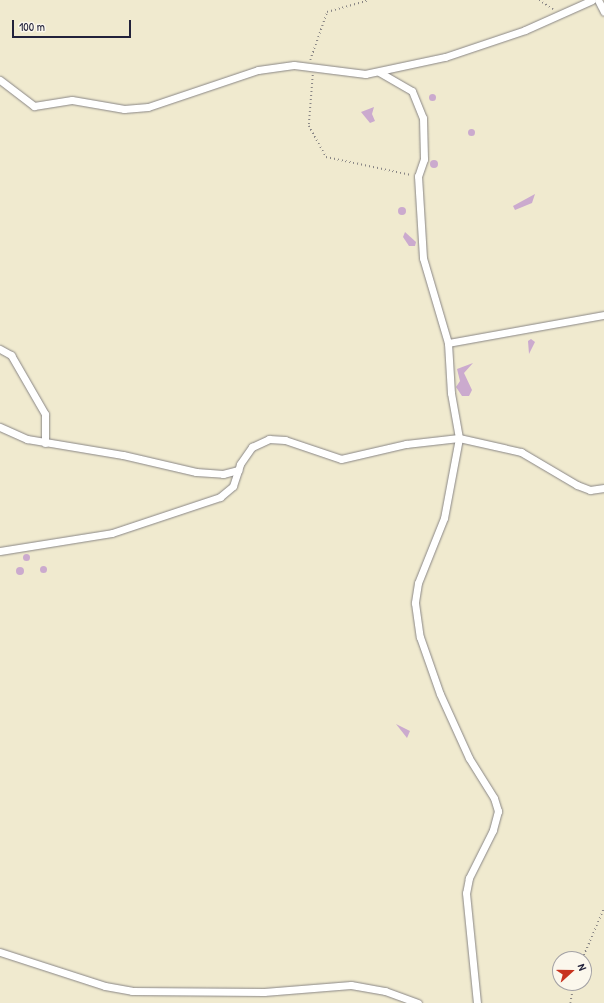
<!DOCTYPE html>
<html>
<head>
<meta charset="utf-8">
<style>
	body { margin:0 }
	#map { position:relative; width:604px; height:1003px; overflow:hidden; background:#f0eacf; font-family:"Patrick Hand",sans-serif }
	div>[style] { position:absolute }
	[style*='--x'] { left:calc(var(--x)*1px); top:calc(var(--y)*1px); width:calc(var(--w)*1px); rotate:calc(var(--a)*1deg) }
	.building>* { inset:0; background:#cbaace }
	.round { border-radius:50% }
	.path>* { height:1.5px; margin-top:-0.75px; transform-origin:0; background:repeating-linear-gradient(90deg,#898685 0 1px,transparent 0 4px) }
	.roads { filter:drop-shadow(0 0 1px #898685) drop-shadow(0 0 1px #898685) }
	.minor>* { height:7px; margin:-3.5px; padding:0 3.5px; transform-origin:3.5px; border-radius:3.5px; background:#fff }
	span { translate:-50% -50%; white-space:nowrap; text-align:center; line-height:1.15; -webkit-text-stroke:3.5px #fbf7ec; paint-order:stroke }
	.north { position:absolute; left:552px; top:951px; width:40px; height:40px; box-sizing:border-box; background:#fbf7ec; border:1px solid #a4a2a5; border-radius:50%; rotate:69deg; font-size:11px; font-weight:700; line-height:16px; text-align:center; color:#22223b }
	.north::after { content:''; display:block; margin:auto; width:14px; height:18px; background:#c8321e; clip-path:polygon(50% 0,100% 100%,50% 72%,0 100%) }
	.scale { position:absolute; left:12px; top:20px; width:119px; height:18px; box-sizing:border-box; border:2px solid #22223b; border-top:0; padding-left:5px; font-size:12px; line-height:14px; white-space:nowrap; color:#22223b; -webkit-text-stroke:3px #fbf7ec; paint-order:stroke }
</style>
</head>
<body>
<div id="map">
	<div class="building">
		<i class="round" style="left:428.5px;top:93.5px;width:7px;height:7px"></i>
		<i style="clip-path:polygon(374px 107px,372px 114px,375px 121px,370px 123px,361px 112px)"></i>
		<i class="round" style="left:467.5px;top:128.5px;width:7px;height:7px"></i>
		<i class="round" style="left:430px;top:160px;width:8px;height:8px"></i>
		<i style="clip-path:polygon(535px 194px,532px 203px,515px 210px,513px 206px)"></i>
		<i class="round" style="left:398px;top:207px;width:8px;height:8px"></i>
		<i style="clip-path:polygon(405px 232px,416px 242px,415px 246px,409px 246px,403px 237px)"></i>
		<i style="clip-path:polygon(531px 339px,535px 342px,529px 354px,528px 341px)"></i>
		<i style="clip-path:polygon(473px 363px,464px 373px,472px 390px,469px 396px,462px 396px,456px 387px,460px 381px,457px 369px)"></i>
		<i class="round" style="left:22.5px;top:553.5px;width:7px;height:7px"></i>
		<i class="round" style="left:39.5px;top:565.5px;width:7px;height:7px"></i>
		<i class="round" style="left:16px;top:567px;width:8px;height:8px"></i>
		<i style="clip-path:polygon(396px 724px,410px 731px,407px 738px)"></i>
	</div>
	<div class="path">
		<i style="--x:539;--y:0;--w:17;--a:33"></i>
		<i style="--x:310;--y:60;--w:51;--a:-70.5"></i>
		<i style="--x:327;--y:12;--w:44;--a:-15.9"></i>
		<i style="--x:313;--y:75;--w:51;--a:94.5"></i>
		<i style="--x:309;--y:126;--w:35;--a:61"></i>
		<i style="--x:326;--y:157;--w:87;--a:12"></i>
		<i style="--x:582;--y:959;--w:56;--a:-66.7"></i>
		<i style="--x:570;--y:1003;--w:20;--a:-79"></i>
	</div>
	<div class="roads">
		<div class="minor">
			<i style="--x:598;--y:0;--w:13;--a:63"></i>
			<i style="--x:379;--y:72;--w:38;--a:30"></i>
			<i style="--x:412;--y:91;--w:29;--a:68"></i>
			<i style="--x:423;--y:118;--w:41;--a:88.6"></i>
			<i style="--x:424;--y:159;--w:18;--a:109"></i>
			<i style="--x:418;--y:176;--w:82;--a:86.5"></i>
			<i style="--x:423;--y:258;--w:89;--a:73.6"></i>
			<i style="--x:448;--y:343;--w:50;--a:86.6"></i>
			<i style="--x:451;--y:393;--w:46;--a:79.9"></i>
			<i style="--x:459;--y:438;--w:81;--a:100.6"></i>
			<i style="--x:444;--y:518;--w:70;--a:111.8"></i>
			<i style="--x:418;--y:583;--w:20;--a:99"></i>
			<i style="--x:415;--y:603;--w:34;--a:82"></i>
			<i style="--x:420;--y:637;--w:60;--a:70.7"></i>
			<i style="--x:440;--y:694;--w:70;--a:65.6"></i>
			<i style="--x:469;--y:758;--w:47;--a:58"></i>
			<i style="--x:494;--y:798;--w:14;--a:73"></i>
			<i style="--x:498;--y:811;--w:20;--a:105"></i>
			<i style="--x:493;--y:830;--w:54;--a:116.6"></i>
			<i style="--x:469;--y:878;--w:15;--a:101"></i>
			<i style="--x:466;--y:893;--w:111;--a:84.3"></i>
			<i style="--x:0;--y:80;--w:43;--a:37.4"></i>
			<i style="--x:34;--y:106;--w:38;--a:-9"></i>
			<i style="--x:72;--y:100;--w:53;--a:9.8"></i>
			<i style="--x:124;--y:109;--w:24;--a:-5"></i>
			<i style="--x:148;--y:107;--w:116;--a:-18.6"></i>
			<i style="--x:258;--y:70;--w:36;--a:-8"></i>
			<i style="--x:294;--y:65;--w:72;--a:7.2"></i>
			<i style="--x:365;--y:74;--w:82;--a:-12"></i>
			<i style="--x:445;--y:57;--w:84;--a:-18.6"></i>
			<i style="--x:525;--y:30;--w:73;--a:-24.1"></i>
			<i style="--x:448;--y:343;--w:158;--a:-10.2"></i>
			<i style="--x:0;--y:349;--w:13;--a:29"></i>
			<i style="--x:11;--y:355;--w:68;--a:60"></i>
			<i style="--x:45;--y:414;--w:29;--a:90"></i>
			<i style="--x:0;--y:427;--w:30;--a:24"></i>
			<i style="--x:27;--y:439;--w:97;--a:9.5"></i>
			<i style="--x:123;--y:455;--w:75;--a:13.1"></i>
			<i style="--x:196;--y:472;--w:27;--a:4"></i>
			<i style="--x:223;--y:474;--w:16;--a:-15"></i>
			<i style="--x:0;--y:551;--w:113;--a:-9.1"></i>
			<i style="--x:112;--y:533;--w:114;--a:-18.4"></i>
			<i style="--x:220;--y:497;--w:17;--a:-40"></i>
			<i style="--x:233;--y:486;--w:23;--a:-72"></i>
			<i style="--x:240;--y:464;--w:21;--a:-55"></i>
			<i style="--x:252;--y:447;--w:19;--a:-25"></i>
			<i style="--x:269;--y:439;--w:16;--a:4"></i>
			<i style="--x:285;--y:440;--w:59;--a:18.7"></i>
			<i style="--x:341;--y:459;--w:67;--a:-13"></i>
			<i style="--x:406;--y:444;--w:53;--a:-6.5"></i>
			<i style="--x:459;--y:438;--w:64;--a:12.7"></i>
			<i style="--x:521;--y:452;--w:65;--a:30.5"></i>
			<i style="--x:577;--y:485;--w:14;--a:21"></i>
			<i style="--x:590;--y:490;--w:14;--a:-8"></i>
			<i style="--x:0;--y:952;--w:110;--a:17.9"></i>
			<i style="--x:105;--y:986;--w:27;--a:10"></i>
			<i style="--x:132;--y:991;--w:132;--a:0.4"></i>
			<i style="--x:264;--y:992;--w:87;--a:-4.6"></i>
			<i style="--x:351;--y:985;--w:35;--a:10"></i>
			<i style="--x:385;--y:991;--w:35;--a:20"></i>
		</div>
	</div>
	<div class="north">N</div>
	<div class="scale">100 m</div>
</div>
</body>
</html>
